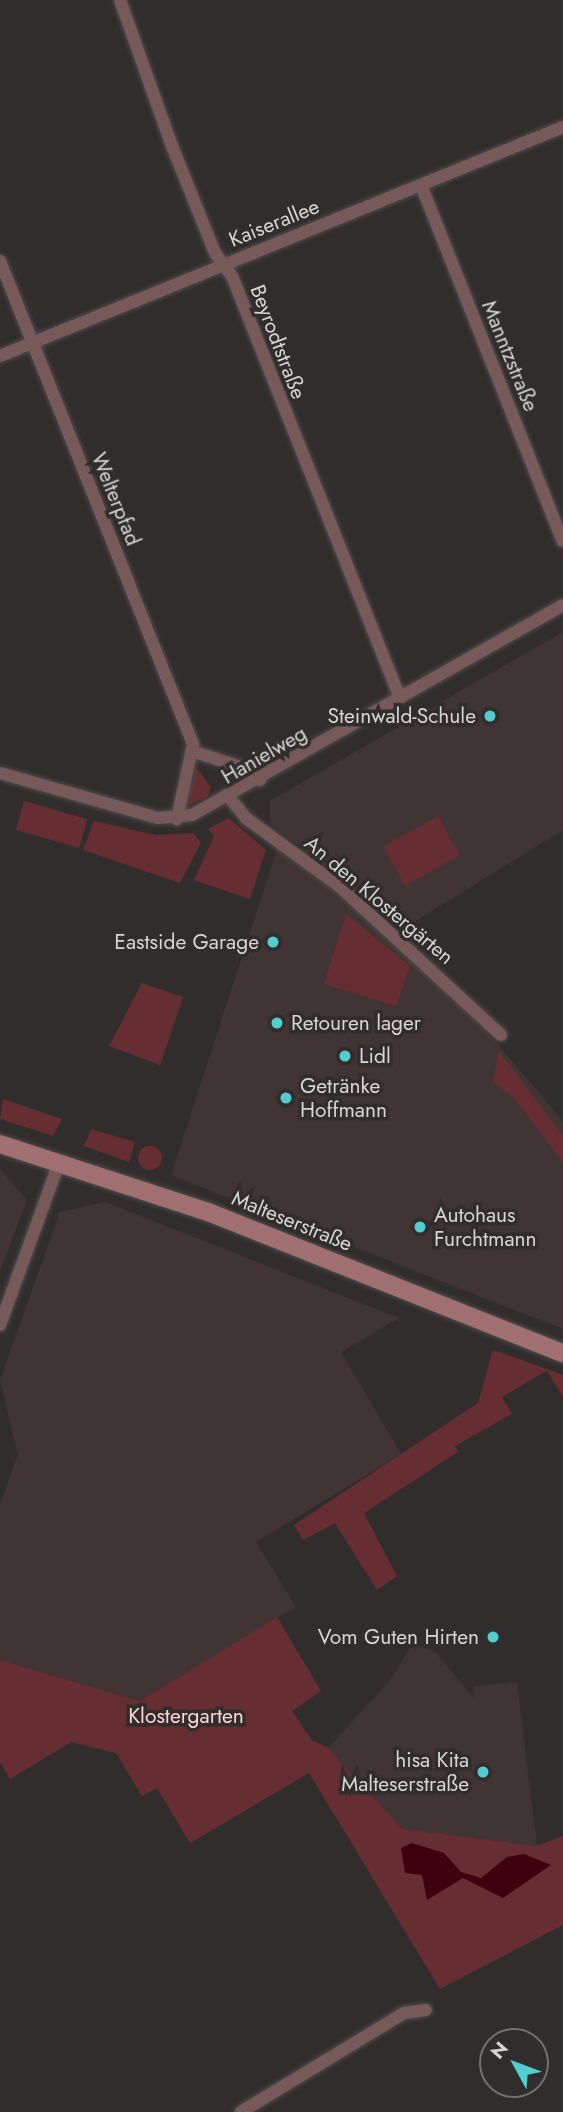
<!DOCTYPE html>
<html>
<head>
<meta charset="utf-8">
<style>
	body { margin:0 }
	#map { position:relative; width:563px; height:2112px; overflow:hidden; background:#322d2d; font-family:Jost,sans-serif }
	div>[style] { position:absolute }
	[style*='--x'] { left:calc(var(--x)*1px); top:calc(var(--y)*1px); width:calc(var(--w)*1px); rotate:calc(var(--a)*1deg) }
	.built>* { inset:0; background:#403434 }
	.green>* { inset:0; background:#662e32; transform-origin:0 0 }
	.round { border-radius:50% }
	.water>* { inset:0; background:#3e020e }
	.roads { filter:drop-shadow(0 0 2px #504b4b) drop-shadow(0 0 2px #504b4b) }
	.street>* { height:12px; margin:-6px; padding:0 6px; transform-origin:6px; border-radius:6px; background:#775959 }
	.secondary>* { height:18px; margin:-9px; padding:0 9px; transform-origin:9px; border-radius:9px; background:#9f6f71 }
	.dots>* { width:19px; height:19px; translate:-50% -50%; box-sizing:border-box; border:4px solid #322d2d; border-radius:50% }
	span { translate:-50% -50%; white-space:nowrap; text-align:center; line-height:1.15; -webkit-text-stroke:7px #322d2d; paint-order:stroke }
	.street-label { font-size:21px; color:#d7d4d4 }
	.poi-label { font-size:21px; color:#d7d4d4 }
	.right { translate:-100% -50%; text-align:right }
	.left { translate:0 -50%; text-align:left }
	.park-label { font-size:21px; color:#fdd3d4 }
	.north { position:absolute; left:479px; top:2028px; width:70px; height:70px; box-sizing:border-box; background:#322d2d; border:2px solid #747070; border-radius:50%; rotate:311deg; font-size:19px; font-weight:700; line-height:28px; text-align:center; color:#d7d4d4 }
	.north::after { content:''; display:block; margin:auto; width:24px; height:32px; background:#52cdcf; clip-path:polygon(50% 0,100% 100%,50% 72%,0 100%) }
</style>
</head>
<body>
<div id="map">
	<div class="built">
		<i style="clip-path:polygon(563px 632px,563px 830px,406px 927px,270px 823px,270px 801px)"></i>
		<i style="clip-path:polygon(277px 849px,339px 894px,467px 1008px,563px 1121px,563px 1329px,171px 1175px)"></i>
		<i style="clip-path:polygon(0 1169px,27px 1200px,0 1271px)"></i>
		<i style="clip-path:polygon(105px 1202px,399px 1318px,341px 1352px,401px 1454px,256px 1542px,296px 1607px,140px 1701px,0 1660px,0 1504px,18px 1455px,0 1380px,60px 1212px)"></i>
		<i style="clip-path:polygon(414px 1642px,436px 1653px,474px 1698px,473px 1686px,517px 1682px,537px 1846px,403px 1829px,328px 1748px,391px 1679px)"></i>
	</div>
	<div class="green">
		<i style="clip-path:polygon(196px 767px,211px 787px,208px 796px,185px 807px)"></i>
		<i style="left:24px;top:801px;width:66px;height:30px;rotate:16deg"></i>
		<i style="left:438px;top:816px;width:45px;height:63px;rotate:61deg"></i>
		<i style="clip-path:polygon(229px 818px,266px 850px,250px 899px,194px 880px,214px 836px,208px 829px)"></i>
		<i style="clip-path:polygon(94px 821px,156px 835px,193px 833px,201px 843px,180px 883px,83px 850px)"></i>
		<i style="clip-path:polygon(346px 914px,410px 966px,396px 1006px,324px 984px)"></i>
		<i style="clip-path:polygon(142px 983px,183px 997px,160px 1065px,109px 1046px)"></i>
		<i style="clip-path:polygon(499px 1051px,563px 1136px,563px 1162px,514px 1098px,493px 1082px)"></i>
		<i style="clip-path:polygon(3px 1099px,62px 1119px,53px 1136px,0 1119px)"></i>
		<i style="clip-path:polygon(91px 1129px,135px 1142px,129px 1162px,84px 1146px)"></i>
		<i class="round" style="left:138px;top:1146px;width:24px;height:24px"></i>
		<i style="clip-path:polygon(493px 1350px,563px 1375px,563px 1397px,547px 1371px,541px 1374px,502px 1397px,512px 1414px,455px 1446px,458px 1452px,364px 1513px,397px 1576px,377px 1590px,335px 1523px,303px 1540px,294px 1525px,478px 1403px)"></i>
		<i style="clip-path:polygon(277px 1617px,321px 1691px,292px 1711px,312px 1740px,328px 1748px,403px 1829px,537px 1846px,563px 1836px,563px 1925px,440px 1989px,309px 1773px,190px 1843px,157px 1788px,142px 1796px,116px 1753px,71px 1742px,10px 1779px,0 1762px,0 1660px,140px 1701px)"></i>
	</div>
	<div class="water">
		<i style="clip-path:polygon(412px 1843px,444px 1853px,461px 1872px,481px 1878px,507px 1857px,524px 1854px,551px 1865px,503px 1898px,463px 1878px,427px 1900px,422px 1875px,405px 1873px,401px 1848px)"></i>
	</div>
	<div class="roads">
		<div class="street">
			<i style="--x:120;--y:0;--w:155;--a:70.4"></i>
			<i style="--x:172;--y:146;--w:115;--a:68.1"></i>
			<i style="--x:215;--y:253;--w:29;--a:54"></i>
			<i style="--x:232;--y:276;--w:454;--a:68.3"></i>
			<i style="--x:421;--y:185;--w:383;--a:68.3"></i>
			<i style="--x:0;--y:261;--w:520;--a:68.22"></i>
			<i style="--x:193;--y:744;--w:77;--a:102"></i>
			<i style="--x:0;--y:356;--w:608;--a:-22.13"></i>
			<i style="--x:195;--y:752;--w:64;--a:18.2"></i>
			<i style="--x:256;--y:772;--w:9;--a:63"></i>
			<i style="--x:0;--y:773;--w:164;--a:15.9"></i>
			<i style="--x:158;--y:818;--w:34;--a:-5"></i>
			<i style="--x:192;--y:815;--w:426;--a:-29.5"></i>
			<i style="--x:229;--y:797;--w:28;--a:51"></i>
			<i style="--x:247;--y:819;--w:114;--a:36.1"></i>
			<i style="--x:339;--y:886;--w:220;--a:42.6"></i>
			<i style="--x:0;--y:1325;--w:172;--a:-70"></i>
			<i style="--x:241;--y:2112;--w:191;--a:-31.3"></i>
			<i style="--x:404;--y:2013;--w:22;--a:-8"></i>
		</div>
		<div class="secondary">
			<i style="--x:0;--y:1144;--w:219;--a:18.1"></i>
			<i style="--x:208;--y:1212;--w:382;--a:21.7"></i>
		</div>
	</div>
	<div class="dots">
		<i style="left:490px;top:716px;background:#52cdcf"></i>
		<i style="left:273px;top:942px;background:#52cdcf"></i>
		<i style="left:277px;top:1023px;background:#52cdcf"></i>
		<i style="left:345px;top:1056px;background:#52cdcf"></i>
		<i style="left:286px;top:1098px;background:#52cdcf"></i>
		<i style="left:420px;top:1227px;background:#52cdcf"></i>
		<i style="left:493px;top:1637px;background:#52cdcf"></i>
		<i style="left:483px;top:1772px;background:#52cdcf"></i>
	</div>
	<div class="street-label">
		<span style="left:274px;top:223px;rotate:-22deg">Kaiserallee</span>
		<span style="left:278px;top:342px;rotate:69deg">Beyrodtstraße</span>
		<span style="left:510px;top:356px;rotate:68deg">Manntzstraße</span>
		<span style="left:116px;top:499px;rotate:68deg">Welterpfad</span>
		<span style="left:264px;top:755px;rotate:-30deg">Hanielweg</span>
		<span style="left:379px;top:900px;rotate:40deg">An den Klostergärten</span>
		<span style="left:292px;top:1221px;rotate:22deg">Malteserstraße</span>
	</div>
	<div class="poi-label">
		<span class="right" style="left:476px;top:716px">Steinwald-Schule</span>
		<span class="right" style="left:259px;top:942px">Eastside Garage</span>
		<span class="left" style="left:291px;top:1023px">Retouren lager</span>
		<span class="left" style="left:359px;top:1056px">Lidl</span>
		<span class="left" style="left:300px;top:1098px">Getränke<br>Hoffmann</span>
		<span class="left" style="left:434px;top:1227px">Autohaus<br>Furchtmann</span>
		<span class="right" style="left:479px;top:1637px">Vom Guten Hirten</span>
		<span class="right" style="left:469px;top:1772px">hisa Kita<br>Malteserstraße</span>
	</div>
	<div class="park-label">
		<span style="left:186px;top:1716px">Klostergarten</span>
	</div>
	<div class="north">N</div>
</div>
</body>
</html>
